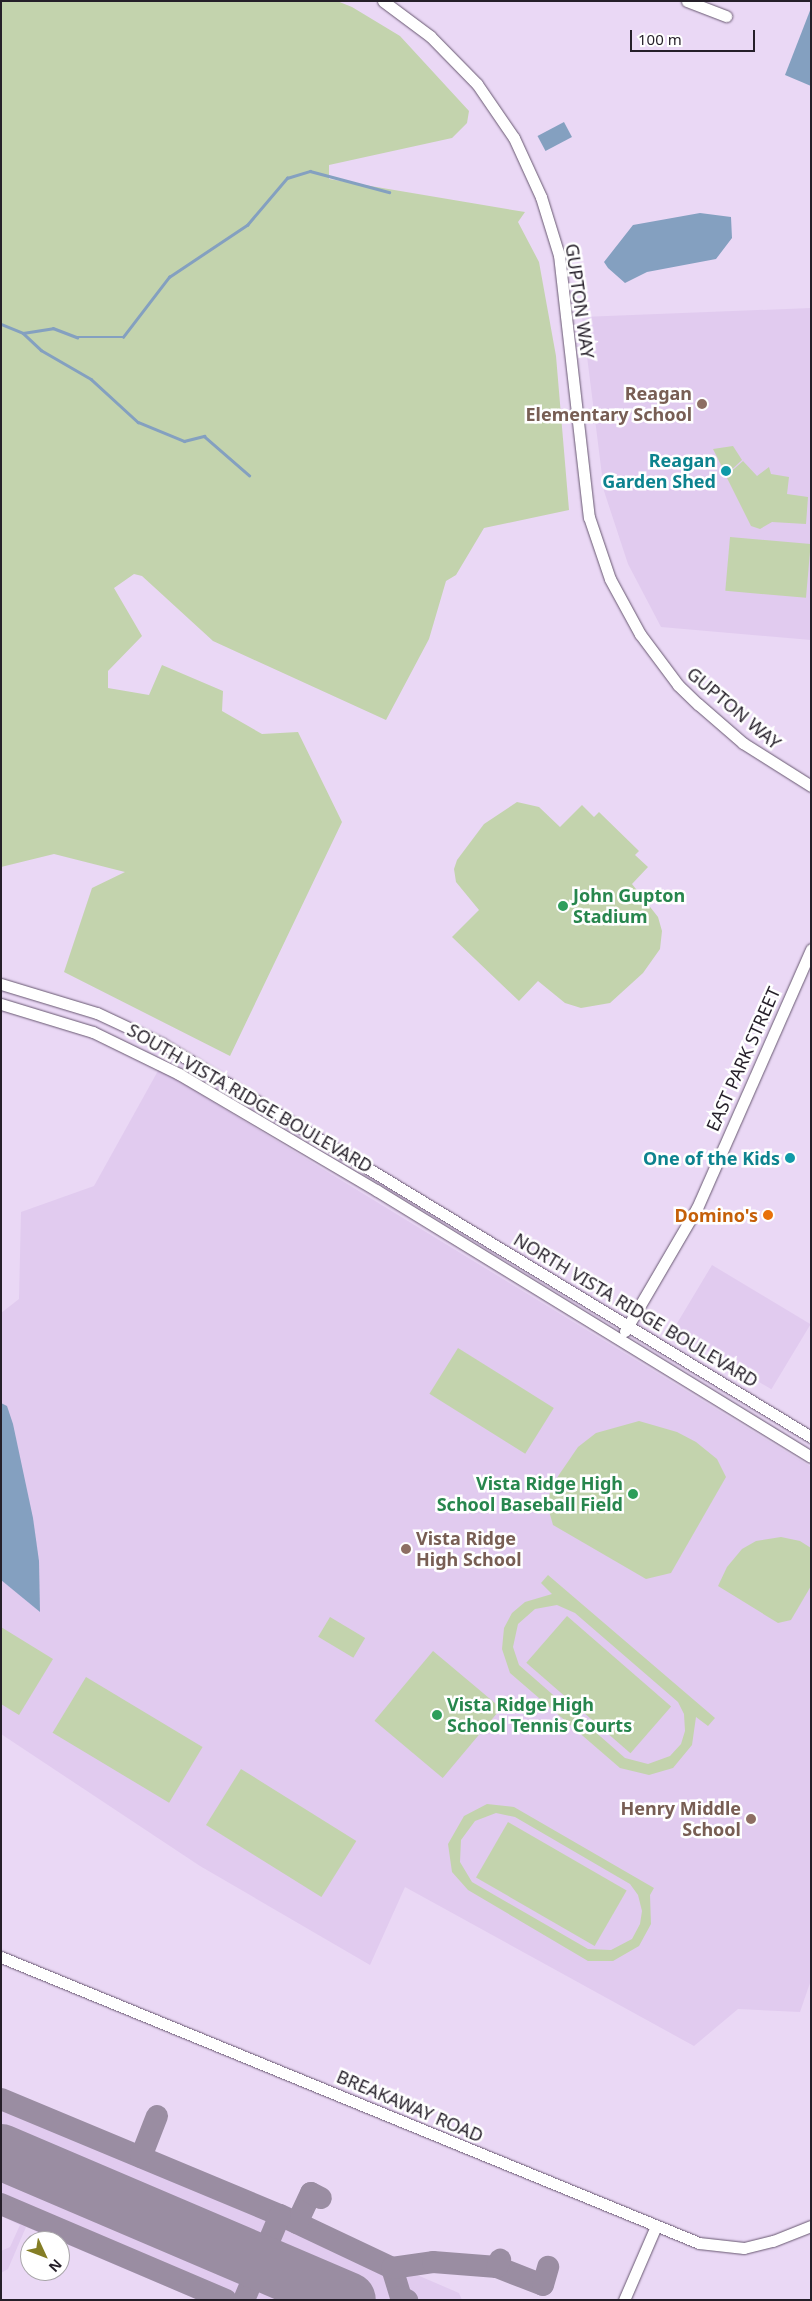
<!DOCTYPE html>
<html>
<head>
<meta charset="utf-8">
<style>
	body { margin:0 }
	#map { position:relative; width:812px; height:2301px; overflow:hidden; background:#ead8f5; font-family:"Noto Sans",sans-serif }
	div>[style] { position:absolute }
	[style*='--x'] { left:calc(var(--x)*1px); top:calc(var(--y)*1px); width:calc(var(--w)*1px); rotate:calc(var(--a)*1deg) }
	.built>* { inset:0; background:#e1cbef; transform-origin:0 0 }
	.green>* { inset:0; background:#c3d3ad; transform-origin:0 0 }
	.water>* { inset:0; background:#84a0c0; transform-origin:0 0 }
	.stream>* { height:2.5px; margin:-1.25px; padding:0 1.25px; transform-origin:1.25px; border-radius:1.25px; background:#84a0c0 }
	.taxiway>* { height:22px; margin:-11px; padding:0 11px; transform-origin:11px; border-radius:11px; background:#9a8da2 }
	.runway>* { height:56px; margin:-28px; padding:0 28px; transform-origin:28px; border-radius:28px; background:#9a8da2 }
	.roads { filter:drop-shadow(0 0 1px #675770) drop-shadow(0 0 1px #675770) }
	.minor>* { height:11px; margin:-5.5px; padding:0 5.5px; transform-origin:5.5px; border-radius:5.5px; background:#fff }
	.dots>* { width:14px; height:14px; translate:-50% -50%; box-sizing:border-box; border:2px solid #fff; border-radius:50% }
	span { translate:-50% -50%; white-space:nowrap; text-align:center; line-height:1.15; -webkit-text-stroke:5px #fff; paint-order:stroke }
	.street-label { font-size:18px; color:#251f29 }
	.education-label { font-size:18px; color:#785e54; font-weight:700 }
	.right { translate:-100% -50%; text-align:right }
	.left { translate:0 -50%; text-align:left }
	.culture-label { font-size:18px; color:#0d838f; font-weight:700 }
	.leisure-label { font-size:18px; color:#27864d; font-weight:700 }
	.food-label { font-size:18px; color:#c56008; font-weight:700 }
	.frame { position:absolute; inset:0; border:2px solid #251f29; pointer-events:none }
	.north { position:absolute; left:20px; top:2231px; width:50px; height:50px; box-sizing:border-box; background:#fff; border:1px solid #a8a5a9; border-radius:50%; rotate:133deg; font-size:14px; font-weight:700; line-height:20px; text-align:center; color:#251f29 }
	.north::after { content:''; display:block; margin:auto; width:18px; height:22px; background:#857e26; clip-path:polygon(50% 0,100% 100%,50% 72%,0 100%) }
	.scale { position:absolute; left:630px; top:30px; width:125px; height:22px; box-sizing:border-box; border:2px solid #251f29; border-top:0; padding-left:6px; font-size:15px; line-height:18px; white-space:nowrap; color:#251f29; -webkit-text-stroke:4px #fff; paint-order:stroke }
</style>
</head>
<body>
<div id="map">
	<div class="built">
		<i style="clip-path:polygon(811px 308px,811px 640px,661px 627px,628px 564px,604px 491px,582px 317px)"></i>
		<i style="clip-path:polygon(159px 1069px,811px 1467px,811px 1980px,800px 2012px,738px 2009px,694px 2046px,405px 1887px,370px 1965px,200px 1866px,1px 1734px,1px 1313px,19px 1299px,21px 1212px,94px 1186px)"></i>
		<i style="left:712px;top:1265px;width:115px;height:76px;rotate:31deg"></i>
		<i style="clip-path:polygon(1px 2096px,459px 2293px,462px 2300px,198px 2300px,26px 2227px,8px 2269px,1px 2273px,1px 2251px,10px 2247px,20px 2225px,1px 2216px)"></i>
	</div>
	<div class="green">
		<i style="clip-path:polygon(1px 1px,337px 1px,352px 7px,400px 36px,469px 111px,467px 123px,452px 138px,329px 165px,329px 179px,525px 212px,518px 222px,539px 262px,556px 356px,569px 510px,484px 528px,456px 575px,446px 581px,429px 639px,386px 720px,213px 641px,142px 576px,134px 574px,114px 588px,142px 636px,108px 671px,108px 688px,149px 695px,162px 665px,223px 691px,222px 711px,262px 734px,298px 732px,342px 822px,230px 1056px,64px 972px,92px 888px,125px 872px,54px 854px,1px 867px)"></i>
		<i style="clip-path:polygon(733px 446px,742px 460px,726px 475px,713px 449px)"></i>
		<i style="clip-path:polygon(743px 461px,757px 476px,769px 467px,771px 474px,789px 477px,787px 494px,808px 497px,806px 524px,772px 522px,760px 529px,751px 526px,726px 476px)"></i>
		<i style="left:730px;top:537px;width:81px;height:54px;rotate:5deg"></i>
		<i style="clip-path:polygon(517px 802px,539px 807px,560px 827px,582px 805px,594px 817px,599px 812px,639px 851px,635px 855px,648px 867px,632px 884px,658px 917px,662px 931px,660px 949px,643px 973px,610px 1003px,581px 1008px,565px 1003px,538px 981px,519px 1001px,452px 937px,479px 910px,456px 882px,454px 869px,457px 860px,484px 824px)"></i>
		<i style="left:458px;top:1348px;width:113px;height:54px;rotate:32deg"></i>
		<i style="clip-path:polygon(639px 1421px,677px 1432px,696px 1442px,717px 1459px,726px 1477px,671px 1573px,646px 1579px,553px 1525px,547px 1504px,552px 1485px,578px 1447px,596px 1433px)"></i>
		<i style="clip-path:polygon(781px 1537px,800px 1541px,811px 1548px,811px 1586px,791px 1620px,778px 1623px,718px 1586px,727px 1567px,742px 1549px,756px 1541px)"></i>
		<i style="clip-path:polygon(evenodd,548px 1575px,715px 1718px,708px 1726px,696px 1717px,692px 1745px,673px 1768px,649px 1775px,620px 1768px,510px 1673px,502px 1649px,504px 1628px,512px 1613px,525px 1602px,552px 1594px,541px 1583px,548px 1575px,557px 1605px,575px 1613px,678px 1702px,684px 1714px,685px 1731px,681px 1744px,670px 1756px,648px 1764px,625px 1758px,519px 1665px,513px 1647px,518px 1624px,535px 1609px,557px 1605px)"></i>
		<i style="left:567px;top:1616px;width:138px;height:62px;rotate:41deg"></i>
		<i style="left:330px;top:1617px;width:41px;height:23px;rotate:31deg"></i>
		<i style="clip-path:polygon(1px 1627px,53px 1659px,19px 1715px,1px 1704px)"></i>
		<i style="left:433px;top:1651px;width:89px;height:91px;rotate:40deg"></i>
		<i style="left:86px;top:1677px;width:136px;height:65px;rotate:31deg"></i>
		<i style="left:241px;top:1769px;width:136px;height:66px;rotate:32deg"></i>
		<i style="clip-path:polygon(evenodd,487px 1804px,514px 1807px,654px 1888px,650px 1895px,651px 1924px,639px 1946px,613px 1961px,588px 1961px,468px 1890px,452px 1872px,448px 1844px,464px 1816px,487px 1804px,496px 1813px,515px 1817px,630px 1884px,638px 1895px,642px 1911px,640px 1924px,632px 1939px,611px 1950px,588px 1949px,472px 1882px,460px 1862px,461px 1840px,475px 1821px,496px 1813px)"></i>
		<i style="left:508px;top:1822px;width:137px;height:64px;rotate:30deg"></i>
	</div>
	<div class="water">
		<i style="clip-path:polygon(811px 8px,811px 86px,785px 75px)"></i>
		<i style="left:564px;top:122px;width:17px;height:30px;rotate:62deg"></i>
		<i style="clip-path:polygon(700px 213px,731px 217px,732px 238px,716px 259px,647px 272px,625px 283px,608px 268px,604px 262px,633px 225px)"></i>
		<i style="clip-path:polygon(1px 1403px,7px 1406px,13px 1424px,33px 1518px,39px 1561px,40px 1612px,1px 1580px)"></i>
	</div>
	<div class="stream">
		<i style="--x:1;--y:324;--w:24;--a:22"></i>
		<i style="--x:23;--y:333;--w:25;--a:43"></i>
		<i style="--x:41;--y:350;--w:58;--a:30.1"></i>
		<i style="--x:91;--y:379;--w:64;--a:42.5"></i>
		<i style="--x:138;--y:422;--w:50;--a:22.4"></i>
		<i style="--x:184;--y:441;--w:21;--a:-14"></i>
		<i style="--x:204;--y:436;--w:60;--a:40.9"></i>
		<i style="--x:23;--y:333;--w:30;--a:-9"></i>
		<i style="--x:53;--y:328;--w:26;--a:21"></i>
		<i style="--x:77;--y:337;--w:46;--a:0"></i>
		<i style="--x:123;--y:337;--w:76;--a:-52.5"></i>
		<i style="--x:169;--y:277;--w:94;--a:-33.7"></i>
		<i style="--x:247;--y:225;--w:62;--a:-49.6"></i>
		<i style="--x:287;--y:178;--w:24;--a:-17"></i>
		<i style="--x:310;--y:171;--w:82;--a:14.9"></i>
	</div>
	<div class="taxiway">
		<i style="--x:1;--y:2099;--w:302;--a:22.6"></i>
		<i style="--x:280;--y:2215;--w:124;--a:25.3"></i>
		<i style="--x:392;--y:2268;--w:30;--a:73"></i>
		<i style="--x:401;--y:2297;--w:7;--a:27"></i>
		<i style="--x:141;--y:2157;--w:44;--a:-68.7"></i>
		<i style="--x:1;--y:2204;--w:245;--a:23.1"></i>
		<i style="--x:297;--y:2223;--w:33;--a:-65"></i>
		<i style="--x:311;--y:2193;--w:11;--a:27"></i>
		<i style="--x:497;--y:2267;--w:49;--a:21.4"></i>
		<i style="--x:543;--y:2285;--w:19;--a:-74"></i>
		<i style="--x:392;--y:2268;--w:41;--a:-8.3"></i>
		<i style="--x:433;--y:2262;--w:64;--a:4.5"></i>
		<i style="--x:497;--y:2267;--w:8;--a:-67"></i>
		<i style="--x:244;--y:2300;--w:92;--a:-67"></i>
	</div>
	<div class="runway">
		<i style="--x:1;--y:2152;--w:377;--a:23.1"></i>
	</div>
	<div class="roads">
		<div class="minor">
			<i style="--x:383;--y:1;--w:59;--a:36.7"></i>
			<i style="--x:430;--y:36;--w:67;--a:45.6"></i>
			<i style="--x:477;--y:84;--w:65;--a:55.6"></i>
			<i style="--x:514;--y:138;--w:65;--a:65.4"></i>
			<i style="--x:541;--y:197;--w:61;--a:72.8"></i>
			<i style="--x:559;--y:255;--w:264;--a:83.5"></i>
			<i style="--x:589;--y:517;--w:65;--a:71.3"></i>
			<i style="--x:610;--y:579;--w:63;--a:61.4"></i>
			<i style="--x:640;--y:634;--w:64;--a:53.3"></i>
			<i style="--x:678;--y:685;--w:28;--a:44"></i>
			<i style="--x:698;--y:704;--w:60;--a:40.9"></i>
			<i style="--x:743;--y:743;--w:80;--a:32.3"></i>
			<i style="--x:687;--y:1;--w:42;--a:21"></i>
			<i style="--x:1;--y:984;--w:100;--a:16.8"></i>
			<i style="--x:97;--y:1013;--w:71;--a:25.1"></i>
			<i style="--x:161;--y:1043;--w:760;--a:31.22"></i>
			<i style="--x:1;--y:1004;--w:96;--a:16.9"></i>
			<i style="--x:93;--y:1032;--w:96;--a:26"></i>
			<i style="--x:179;--y:1074;--w:229;--a:30.5"></i>
			<i style="--x:376;--y:1190;--w:510;--a:31.54"></i>
			<i style="--x:625;--y:1331;--w:143;--a:-59.7"></i>
			<i style="--x:697;--y:1208;--w:283;--a:-66.2"></i>
			<i style="--x:1;--y:1957;--w:754;--a:22.28"></i>
			<i style="--x:699;--y:2243;--w:45;--a:6.3"></i>
			<i style="--x:744;--y:2248;--w:30;--a:-14"></i>
			<i style="--x:773;--y:2241;--w:41;--a:-21.5"></i>
			<i style="--x:624;--y:2300;--w:81;--a:-66.6"></i>
		</div>
	</div>
	<div class="dots">
		<i style="left:702px;top:404px;background:#8d6e63"></i>
		<i style="left:726px;top:471px;background:#0f9aa8"></i>
		<i style="left:563px;top:906px;background:#2e9e5b"></i>
		<i style="left:790px;top:1158px;background:#0f9aa8"></i>
		<i style="left:768px;top:1215px;background:#e8710a"></i>
		<i style="left:633px;top:1494px;background:#2e9e5b"></i>
		<i style="left:406px;top:1549px;background:#8d6e63"></i>
		<i style="left:437px;top:1715px;background:#2e9e5b"></i>
		<i style="left:751px;top:1819px;background:#8d6e63"></i>
	</div>
	<div class="street-label">
		<span style="left:580px;top:301px;rotate:82deg">GUPTON WAY</span>
		<span style="left:734px;top:708px;rotate:40deg">GUPTON WAY</span>
		<span style="left:743px;top:1059px;rotate:-66deg">EAST PARK STREET</span>
		<span style="left:250px;top:1098px;rotate:30deg">SOUTH VISTA RIDGE BOULEVARD</span>
		<span style="left:636px;top:1310px;rotate:31deg">NORTH VISTA RIDGE BOULEVARD</span>
		<span style="left:410px;top:2106px;rotate:23deg">BREAKAWAY ROAD</span>
	</div>
	<div class="education-label">
		<span class="right" style="left:692px;top:404px">Reagan<br>Elementary School</span>
		<span class="left" style="left:416px;top:1549px">Vista Ridge<br>High School</span>
		<span class="right" style="left:741px;top:1819px">Henry Middle<br>School</span>
	</div>
	<div class="culture-label">
		<span class="right" style="left:716px;top:471px">Reagan<br>Garden Shed</span>
		<span class="right" style="left:780px;top:1158px">One of the Kids</span>
	</div>
	<div class="leisure-label">
		<span class="left" style="left:573px;top:906px">John Gupton<br>Stadium</span>
		<span class="right" style="left:623px;top:1494px">Vista Ridge High<br>School Baseball Field</span>
		<span class="left" style="left:447px;top:1715px">Vista Ridge High<br>School Tennis Courts</span>
	</div>
	<div class="food-label">
		<span class="right" style="left:758px;top:1215px">Domino's</span>
	</div>
	<div class="frame"></div>
	<div class="north">N</div>
	<div class="scale">100 m</div>
</div>
</body>
</html>
